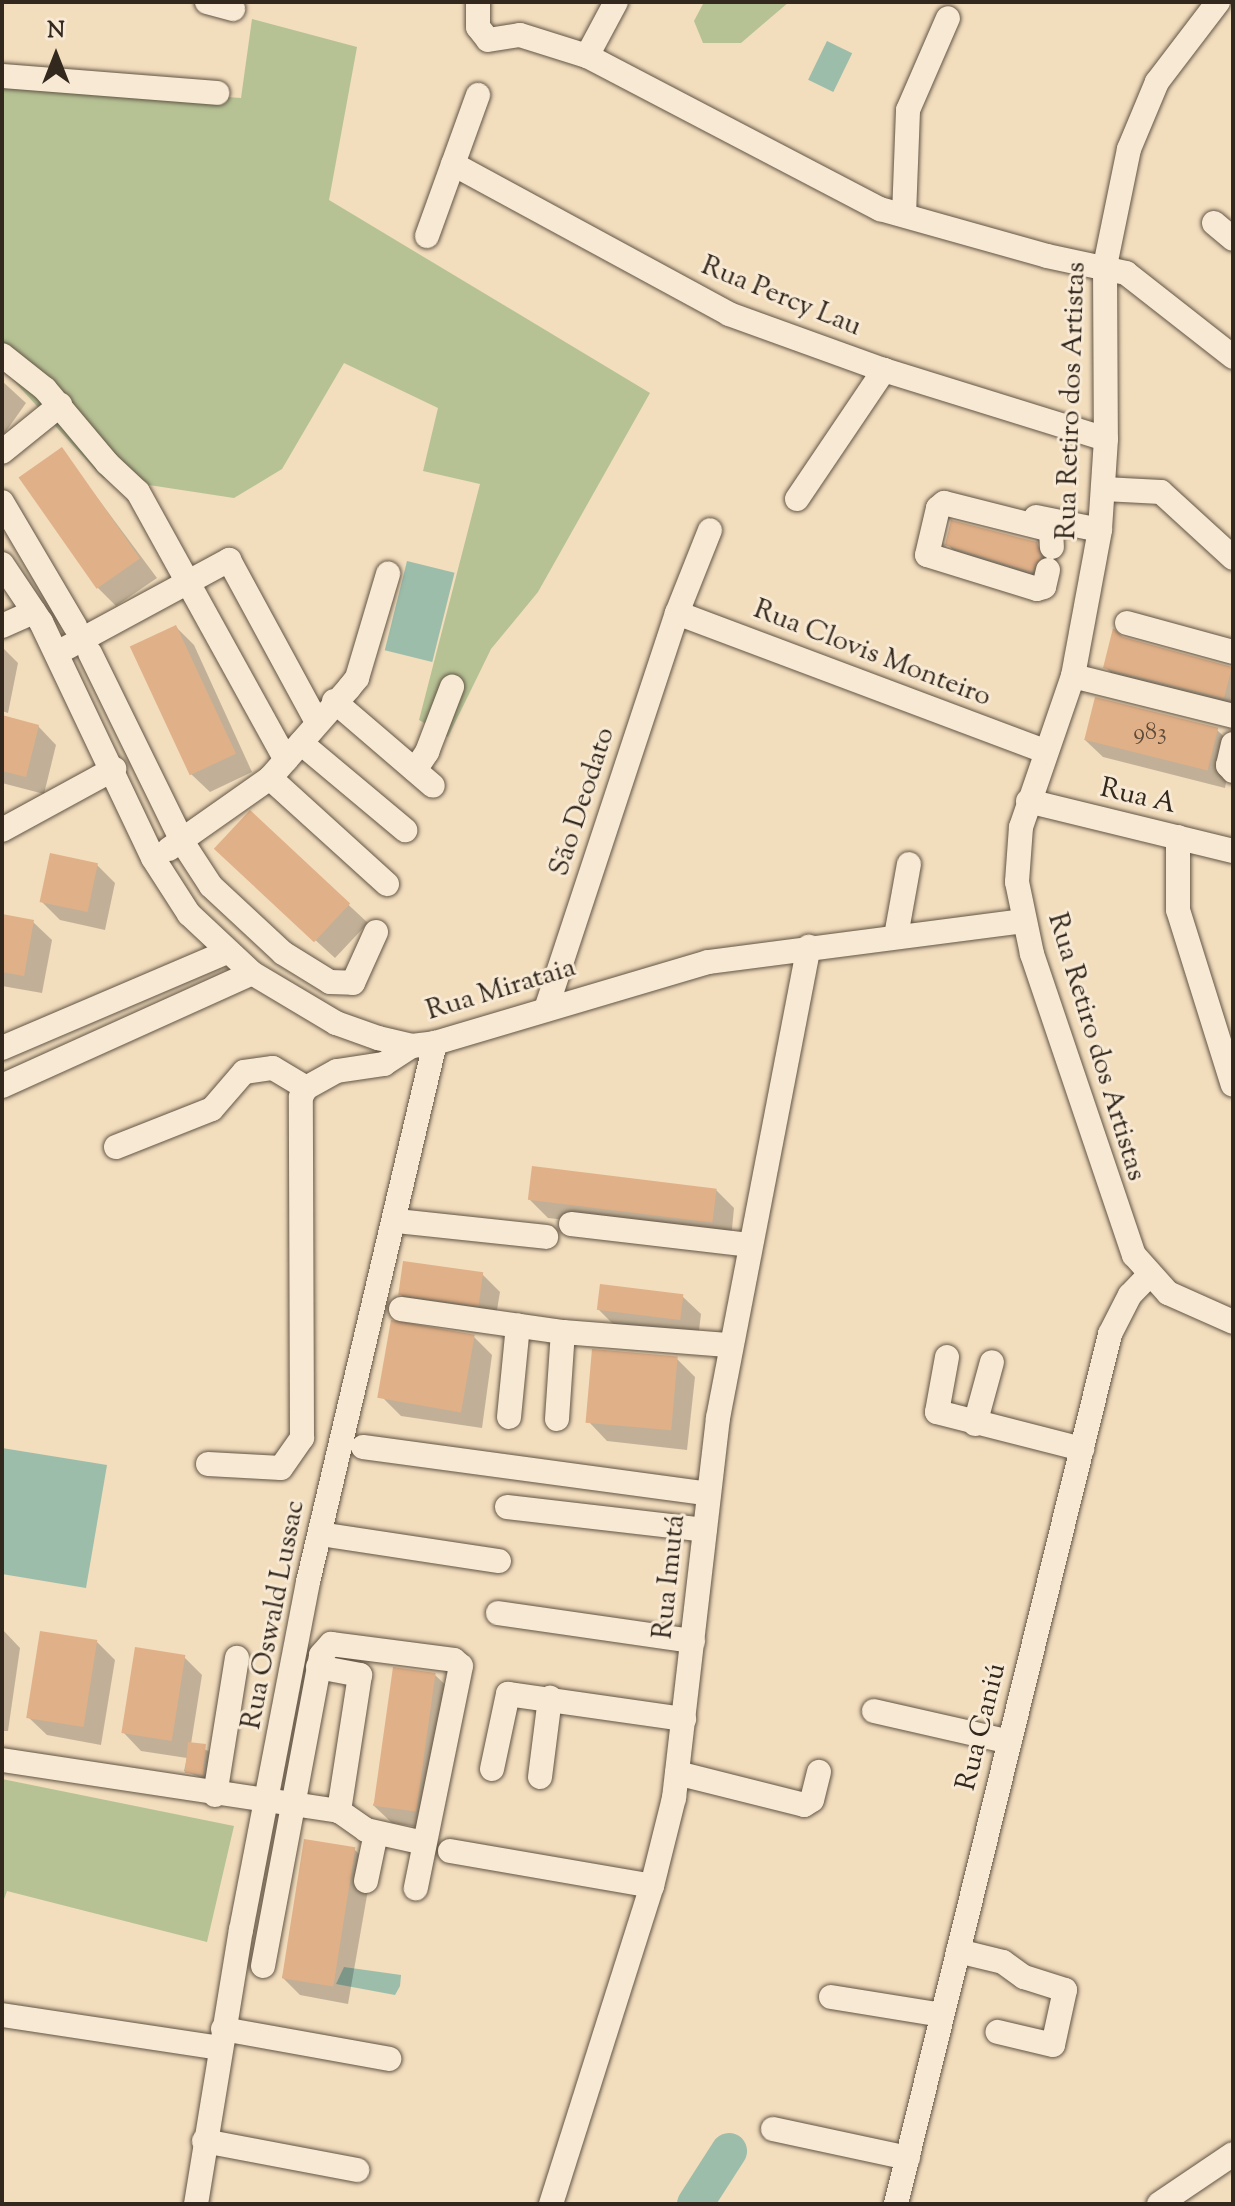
<!DOCTYPE html>
<html>
<head>
<meta charset="utf-8">
<style>
	body { margin:0 }
	#map { position:relative; width:1235px; height:2206px; overflow:hidden; background:#f2ddbd; font-family:"Sorts Mill Goudy",serif }
	div>[style] { position:absolute }
	[style*='--x'] { left:calc(var(--x)*1px); top:calc(var(--y)*1px); width:calc(var(--w)*1px); rotate:calc(var(--a)*1deg) }
	.green>* { inset:0; background:#b6c294 }
	.water>* { inset:0; background:#9cbdaa; transform-origin:0 0 }
	.shadow>* { inset:0; background:#0003 }
	.river>* { height:36px; margin:-18px; padding:0 18px; transform-origin:18px; border-radius:18px; background:#9cbdaa }
	.building>* { inset:0; background:#e0b088; transform-origin:0 0 }
	.roads { filter:drop-shadow(0 0 2px #625546) drop-shadow(0 0 2px #625546) }
	.minor>* { height:24px; margin:-12px; padding:0 12px; transform-origin:12px; border-radius:12px; background:#f7e9d4 }
	span { translate:-50% -50%; white-space:nowrap; text-align:center; line-height:1.15; -webkit-text-stroke:6px #f7e9d4; paint-order:stroke }
	.number-label { font-size:24px; color:#5e4a38 }
	.number-label span { -webkit-text-stroke-width:0 }
	.street-label { font-size:28px; color:#32281e }
	.frame { position:absolute; inset:0; border:4px solid #32281e; pointer-events:none }
	.north { position:absolute; left:16px; top:16px; width:80px; height:80px; -webkit-text-stroke:6px #f7e9d4; paint-order:stroke; rotate:0deg; font-size:22px; font-weight:700; line-height:32px; text-align:center; color:#32281e }
	.north::after { content:''; display:block; margin:auto; width:28px; height:36px; background:#32281e; clip-path:polygon(50% 0,100% 100%,50% 72%,0 100%) }
</style>
</head>
<body>
<div id="map">
	<div class="green">
		<i style="clip-path:polygon(704px 2px,789px 2px,741px 43px,703px 43px,694px 21px)"></i>
		<i style="clip-path:polygon(252px 19px,357px 47px,329px 200px,650px 393px,538px 592px,491px 649px,448px 737px,419px 720px,480px 484px,423px 471px,438px 408px,344px 363px,282px 469px,234px 498px,103px 478px,2px 368px,2px 81px,241px 98px)"></i>
		<i style="clip-path:polygon(2px 1779px,234px 1826px,207px 1942px,7px 1891px,2px 1905px)"></i>
	</div>
	<div class="water">
		<i style="left:827px;top:41px;width:28px;height:43px;rotate:26deg"></i>
		<i style="left:407px;top:561px;width:49px;height:92px;rotate:14deg"></i>
		<i style="clip-path:polygon(2px 1448px,107px 1465px,86px 1588px,2px 1574px)"></i>
		<i style="clip-path:polygon(344px 1967px,401px 1975px,400px 1986px,395px 1995px,336px 1984px)"></i>
	</div>
	<div class="shadow">
		<i style="clip-path:polygon(2px 381px,26px 403px,2px 437px)"></i>
		<i style="clip-path:polygon(61px 449px,157px 578px,116px 606px,98px 588px)"></i>
		<i style="clip-path:polygon(947px 544px,1036px 544px,1054px 562px,1051px 589px,965px 562px)"></i>
		<i style="clip-path:polygon(176px 627px,194px 645px,252px 772px,210px 792px,191px 774px)"></i>
		<i style="clip-path:polygon(1122px 639px,1231px 668px,1233px 713px,1124px 686px,1106px 668px)"></i>
		<i style="clip-path:polygon(2px 647px,18px 663px,8px 713px,2px 711px)"></i>
		<i style="clip-path:polygon(2px 717px,38px 726px,56px 745px,44px 794px,2px 783px)"></i>
		<i style="clip-path:polygon(1217px 730px,1233px 745px,1225px 788px,1103px 757px,1084px 739px)"></i>
		<i style="clip-path:polygon(250px 813px,368px 923px,335px 958px,233px 865px)"></i>
		<i style="clip-path:polygon(97px 865px,115px 883px,105px 930px,60px 920px,42px 902px)"></i>
		<i style="clip-path:polygon(2px 916px,33px 922px,52px 940px,42px 993px,2px 986px)"></i>
		<i style="clip-path:polygon(716px 1190px,734px 1208px,731px 1239px,548px 1218px,530px 1200px)"></i>
		<i style="clip-path:polygon(482px 1274px,500px 1292px,495px 1322px,418px 1312px,400px 1294px)"></i>
		<i style="clip-path:polygon(682px 1296px,701px 1314px,698px 1338px,616px 1327px,598px 1309px)"></i>
		<i style="clip-path:polygon(474px 1337px,492px 1355px,482px 1428px,401px 1416px,383px 1398px)"></i>
		<i style="clip-path:polygon(677px 1359px,695px 1377px,687px 1450px,607px 1441px,589px 1422px)"></i>
		<i style="clip-path:polygon(2px 1629px,20px 1648px,8px 1731px,2px 1731px)"></i>
		<i style="clip-path:polygon(96px 1641px,115px 1660px,101px 1745px,47px 1735px,28px 1717px)"></i>
		<i style="clip-path:polygon(184px 1657px,202px 1675px,191px 1744px,211px 1752px,207px 1780px,184px 1771px,187px 1758px,141px 1751px,123px 1732px)"></i>
		<i style="clip-path:polygon(435px 1675px,454px 1693px,432px 1829px,392px 1823px,373px 1805px)"></i>
		<i style="clip-path:polygon(354px 1849px,372px 1867px,348px 2004px,300px 1995px,282px 1977px)"></i>
	</div>
	<div class="river">
		<i style="--x:695;--y:2204;--w:63;--a:-57.3"></i>
	</div>
	<div class="building">
		<i style="left:62px;top:447px;width:136px;height:53px;rotate:55deg"></i>
		<i style="clip-path:polygon(951px 520px,1037px 542px,1041px 557px,1032px 572px,945px 545px)"></i>
		<i style="left:176px;top:625px;width:142px;height:51px;rotate:65deg"></i>
		<i style="clip-path:polygon(1113px 628px,1123px 637px,1232px 667px,1224px 698px,1103px 668px)"></i>
		<i style="left:1095px;top:697px;width:127px;height:44px;rotate:14deg"></i>
		<i style="clip-path:polygon(2px 715px,39px 725px,26px 777px,2px 771px)"></i>
		<i style="left:250px;top:810px;width:137px;height:53px;rotate:43deg"></i>
		<i style="left:50px;top:853px;width:49px;height:50px;rotate:12deg"></i>
		<i style="clip-path:polygon(2px 914px,34px 920px,24px 976px,2px 972px)"></i>
		<i style="left:532px;top:1166px;width:186px;height:34px;rotate:7deg"></i>
		<i style="left:403px;top:1261px;width:81px;height:34px;rotate:8deg"></i>
		<i style="left:600px;top:1284px;width:84px;height:26px;rotate:7deg"></i>
		<i style="left:391px;top:1320px;width:85px;height:79px;rotate:10deg"></i>
		<i style="left:592px;top:1349px;width:86px;height:74px;rotate:5deg"></i>
		<i style="left:40px;top:1631px;width:58px;height:88px;rotate:9deg"></i>
		<i style="left:135px;top:1647px;width:51px;height:87px;rotate:9deg"></i>
		<i style="left:393px;top:1667px;width:43px;height:140px;rotate:8deg"></i>
		<i style="left:188px;top:1742px;width:18px;height:31px;rotate:6deg"></i>
		<i style="left:304px;top:1839px;width:52px;height:141px;rotate:9deg"></i>
	</div>
	<div class="roads">
		<div class="minor">
			<i style="--x:207;--y:2;--w:27;--a:15"></i>
			<i style="--x:478;--y:2;--w:25;--a:90"></i>
			<i style="--x:478;--y:27;--w:16;--a:52"></i>
			<i style="--x:488;--y:40;--w:32;--a:-9"></i>
			<i style="--x:520;--y:35;--w:70;--a:17.4"></i>
			<i style="--x:587;--y:56;--w:331;--a:27.6"></i>
			<i style="--x:880;--y:209;--w:173;--a:15.7"></i>
			<i style="--x:1047;--y:256;--w:81;--a:12.1"></i>
			<i style="--x:1126;--y:273;--w:136;--a:38.1"></i>
			<i style="--x:1218;--y:2;--w:101;--a:127.3"></i>
			<i style="--x:1157;--y:82;--w:73;--a:112.7"></i>
			<i style="--x:1129;--y:149;--w:119;--a:101.6"></i>
			<i style="--x:1105;--y:266;--w:173;--a:89.7"></i>
			<i style="--x:1106;--y:439;--w:91;--a:93.8"></i>
			<i style="--x:1100;--y:530;--w:148;--a:100.5"></i>
			<i style="--x:1073;--y:676;--w:160;--a:109"></i>
			<i style="--x:1021;--y:827;--w:55;--a:94.2"></i>
			<i style="--x:1017;--y:882;--w:74;--a:78.2"></i>
			<i style="--x:1032;--y:954;--w:318;--a:71.3"></i>
			<i style="--x:1134;--y:1255;--w:51;--a:48.2"></i>
			<i style="--x:1168;--y:1293;--w:71;--a:24"></i>
			<i style="--x:587;--y:56;--w:61;--a:-61.8"></i>
			<i style="--x:2;--y:76;--w:216;--a:4.5"></i>
			<i style="--x:453;--y:164;--w:314;--a:28.5"></i>
			<i style="--x:729;--y:314;--w:165;--a:19.9"></i>
			<i style="--x:884;--y:370;--w:232;--a:17.3"></i>
			<i style="--x:904;--y:215;--w:105;--a:-87.8"></i>
			<i style="--x:908;--y:110;--w:100;--a:-66.5"></i>
			<i style="--x:1214;--y:223;--w:25;--a:40"></i>
			<i style="--x:427;--y:236;--w:150;--a:-70.1"></i>
			<i style="--x:2;--y:355;--w:55;--a:38.3"></i>
			<i style="--x:45;--y:389;--w:97;--a:50"></i>
			<i style="--x:107;--y:463;--w:42;--a:43.1"></i>
			<i style="--x:138;--y:492;--w:306;--a:61.1"></i>
			<i style="--x:2;--y:452;--w:75;--a:-39"></i>
			<i style="--x:1104;--y:489;--w:57;--a:3"></i>
			<i style="--x:1161;--y:492;--w:98;--a:42.5"></i>
			<i style="--x:797;--y:499;--w:156;--a:-56"></i>
			<i style="--x:2;--y:502;--w:144;--a:59.5"></i>
			<i style="--x:1036;--y:517;--w:65;--a:11.5"></i>
			<i style="--x:2;--y:564;--w:70;--a:56.1"></i>
			<i style="--x:41;--y:622;--w:261;--a:64.6"></i>
			<i style="--x:153;--y:858;--w:67;--a:57.3"></i>
			<i style="--x:189;--y:914;--w:86;--a:43.1"></i>
			<i style="--x:252;--y:973;--w:98;--a:30.8"></i>
			<i style="--x:336;--y:1023;--w:45;--a:19.7"></i>
			<i style="--x:378;--y:1038;--w:35;--a:13"></i>
			<i style="--x:412;--y:1046;--w:23;--a:-7"></i>
			<i style="--x:435;--y:1043;--w:285;--a:-16.5"></i>
			<i style="--x:708;--y:962;--w:318;--a:-7.4"></i>
			<i style="--x:1048;--y:570;--w:17;--a:103"></i>
			<i style="--x:1044;--y:587;--w:7;--a:164"></i>
			<i style="--x:1037;--y:589;--w:115;--a:-162.8"></i>
			<i style="--x:927;--y:555;--w:48;--a:-76.8"></i>
			<i style="--x:938;--y:508;--w:8;--a:-40"></i>
			<i style="--x:944;--y:503;--w:110;--a:14.2"></i>
			<i style="--x:1051;--y:530;--w:17;--a:87"></i>
			<i style="--x:677;--y:613;--w:394;--a:20.6"></i>
			<i style="--x:1127;--y:623;--w:110;--a:15.3"></i>
			<i style="--x:2;--y:626;--w:35;--a:-24"></i>
			<i style="--x:57;--y:653;--w:196;--a:-28.4"></i>
			<i style="--x:229;--y:560;--w:184;--a:61.5"></i>
			<i style="--x:90;--y:653;--w:212;--a:63.9"></i>
			<i style="--x:183;--y:843;--w:51;--a:56.9"></i>
			<i style="--x:211;--y:886;--w:98;--a:42.9"></i>
			<i style="--x:283;--y:953;--w:55;--a:31.7"></i>
			<i style="--x:330;--y:982;--w:23;--a:2"></i>
			<i style="--x:353;--y:983;--w:56;--a:-65.7"></i>
			<i style="--x:1073;--y:676;--w:165;--a:14"></i>
			<i style="--x:334;--y:701;--w:130;--a:40.6"></i>
			<i style="--x:301;--y:743;--w:136;--a:39.9"></i>
			<i style="--x:1233;--y:744;--w:22;--a:103"></i>
			<i style="--x:1228;--y:765;--w:8;--a:50"></i>
			<i style="--x:415;--y:770;--w:22;--a:-56"></i>
			<i style="--x:427;--y:752;--w:70;--a:-69"></i>
			<i style="--x:270;--y:778;--w:158;--a:42.2"></i>
			<i style="--x:1028;--y:801;--w:211;--a:13.7"></i>
			<i style="--x:2;--y:830;--w:128;--a:-28.6"></i>
			<i style="--x:1178;--y:837;--w:73;--a:90"></i>
			<i style="--x:1178;--y:910;--w:183;--a:72.6"></i>
			<i style="--x:169;--y:849;--w:123;--a:-35.1"></i>
			<i style="--x:270;--y:778;--w:120;--a:-48.7"></i>
			<i style="--x:349;--y:688;--w:13;--a:-51"></i>
			<i style="--x:357;--y:678;--w:109;--a:-73.4"></i>
			<i style="--x:896;--y:936;--w:73;--a:-79.8"></i>
			<i style="--x:546;--y:1009;--w:417;--a:-71.7"></i>
			<i style="--x:677;--y:613;--w:89;--a:-68.3"></i>
			<i style="--x:2;--y:1048;--w:242;--a:-23.1"></i>
			<i style="--x:2;--y:1086;--w:274;--a:-24.3"></i>
			<i style="--x:116;--y:1147;--w:103;--a:-21.6"></i>
			<i style="--x:212;--y:1109;--w:49;--a:-49.1"></i>
			<i style="--x:244;--y:1072;--w:29;--a:-8"></i>
			<i style="--x:273;--y:1068;--w:39;--a:31"></i>
			<i style="--x:397;--y:1221;--w:150;--a:6.1"></i>
			<i style="--x:571;--y:1224;--w:179;--a:6.7"></i>
			<i style="--x:401;--y:1309;--w:164;--a:8.1"></i>
			<i style="--x:563;--y:1332;--w:168;--a:4.5"></i>
			<i style="--x:947;--y:1357;--w:56;--a:100.3"></i>
			<i style="--x:937;--y:1412;--w:150;--a:14.3"></i>
			<i style="--x:509;--y:1417;--w:92;--a:-84.4"></i>
			<i style="--x:557;--y:1419;--w:87;--a:-86.1"></i>
			<i style="--x:975;--y:1424;--w:64;--a:-74.7"></i>
			<i style="--x:363;--y:1447;--w:349;--a:7.7"></i>
			<i style="--x:208;--y:1464;--w:73;--a:3.1"></i>
			<i style="--x:281;--y:1468;--w:37;--a:-55"></i>
			<i style="--x:302;--y:1438;--w:341;--a:-90.2"></i>
			<i style="--x:301;--y:1097;--w:10;--a:-61"></i>
			<i style="--x:306;--y:1088;--w:35;--a:-29"></i>
			<i style="--x:337;--y:1071;--w:48;--a:-8.5"></i>
			<i style="--x:384;--y:1064;--w:33;--a:-33"></i>
			<i style="--x:507;--y:1507;--w:199;--a:6.6"></i>
			<i style="--x:320;--y:1534;--w:181;--a:8.6"></i>
			<i style="--x:498;--y:1613;--w:197;--a:8.2"></i>
			<i style="--x:318;--y:1667;--w:43;--a:10.8"></i>
			<i style="--x:360;--y:1675;--w:138;--a:98.8"></i>
			<i style="--x:874;--y:1711;--w:139;--a:12.8"></i>
			<i style="--x:2;--y:1760;--w:341;--a:8.6"></i>
			<i style="--x:339;--y:1811;--w:33;--a:35"></i>
			<i style="--x:366;--y:1830;--w:59;--a:12.6"></i>
			<i style="--x:492;--y:1769;--w:77;--a:-78"></i>
			<i style="--x:508;--y:1694;--w:178;--a:8.1"></i>
			<i style="--x:677;--y:1773;--w:131;--a:14.1"></i>
			<i style="--x:804;--y:1805;--w:9;--a:-32"></i>
			<i style="--x:812;--y:1800;--w:29;--a:-76"></i>
			<i style="--x:540;--y:1777;--w:80;--a:-82.8"></i>
			<i style="--x:215;--y:1795;--w:139;--a:-80.9"></i>
			<i style="--x:450;--y:1851;--w:205;--a:9.8"></i>
			<i style="--x:366;--y:1881;--w:49;--a:-78.2"></i>
			<i style="--x:958;--y:1951;--w:46;--a:13.7"></i>
			<i style="--x:1003;--y:1962;--w:26;--a:36"></i>
			<i style="--x:1024;--y:1977;--w:43;--a:17.6"></i>
			<i style="--x:1065;--y:1990;--w:56;--a:102.3"></i>
			<i style="--x:1053;--y:2045;--w:57;--a:-166.7"></i>
			<i style="--x:263;--y:1966;--w:316;--a:-79.4"></i>
			<i style="--x:321;--y:1655;--w:15;--a:-48"></i>
			<i style="--x:331;--y:1644;--w:124;--a:7.4"></i>
			<i style="--x:454;--y:1660;--w:9;--a:41"></i>
			<i style="--x:461;--y:1666;--w:227;--a:101.5"></i>
			<i style="--x:831;--y:1997;--w:112;--a:9.2"></i>
			<i style="--x:2;--y:2015;--w:220;--a:8.6"></i>
			<i style="--x:223;--y:2029;--w:169;--a:10.2"></i>
			<i style="--x:773;--y:2129;--w:138;--a:12.1"></i>
			<i style="--x:204;--y:2141;--w:156;--a:10.7"></i>
			<i style="--x:196;--y:2204;--w:278;--a:-80.7"></i>
			<i style="--x:241;--y:1930;--w:354;--a:-79.1"></i>
			<i style="--x:308;--y:1582;--w:554;--a:-76.74"></i>
			<i style="--x:551;--y:2204;--w:334;--a:-72.4"></i>
			<i style="--x:652;--y:1886;--w:91;--a:-76"></i>
			<i style="--x:674;--y:1798;--w:383;--a:-83.4"></i>
			<i style="--x:718;--y:1418;--w:480;--a:-79.1"></i>
			<i style="--x:896;--y:2204;--w:896;--a:-76.18"></i>
			<i style="--x:1110;--y:1334;--w:44;--a:-62.9"></i>
			<i style="--x:1130;--y:1295;--w:28;--a:-46"></i>
			<i style="--x:1159;--y:2204;--w:89;--a:-34"></i>
		</div>
	</div>
	<div class="number-label">
		<span style="left:1150px;top:734px">983</span>
	</div>
	<div class="street-label">
		<span style="left:781px;top:297px;rotate:22deg">Rua Percy Lau</span>
		<span style="left:1072px;top:401px;rotate:-88deg">Rua Retiro dos Artistas</span>
		<span style="left:872px;top:654px;rotate:21deg">Rua Clovis Monteiro</span>
		<span style="left:1138px;top:797px;rotate:13deg">Rua A</span>
		<span style="left:583px;top:802px;rotate:-72deg">São Deodato</span>
		<span style="left:501px;top:990px;rotate:-17deg">Rua Mirataia</span>
		<span style="left:1096px;top:1047px;rotate:73deg">Rua Retiro dos Artistas</span>
		<span style="left:670px;top:1577px;rotate:-84deg">Rua Imutá</span>
		<span style="left:274px;top:1615px;rotate:-79deg">Rua Oswald Lussac</span>
		<span style="left:982px;top:1727px;rotate:-76deg">Rua Caniú</span>
	</div>
	<div class="frame"></div>
	<div class="north">N</div>
</div>
</body>
</html>
